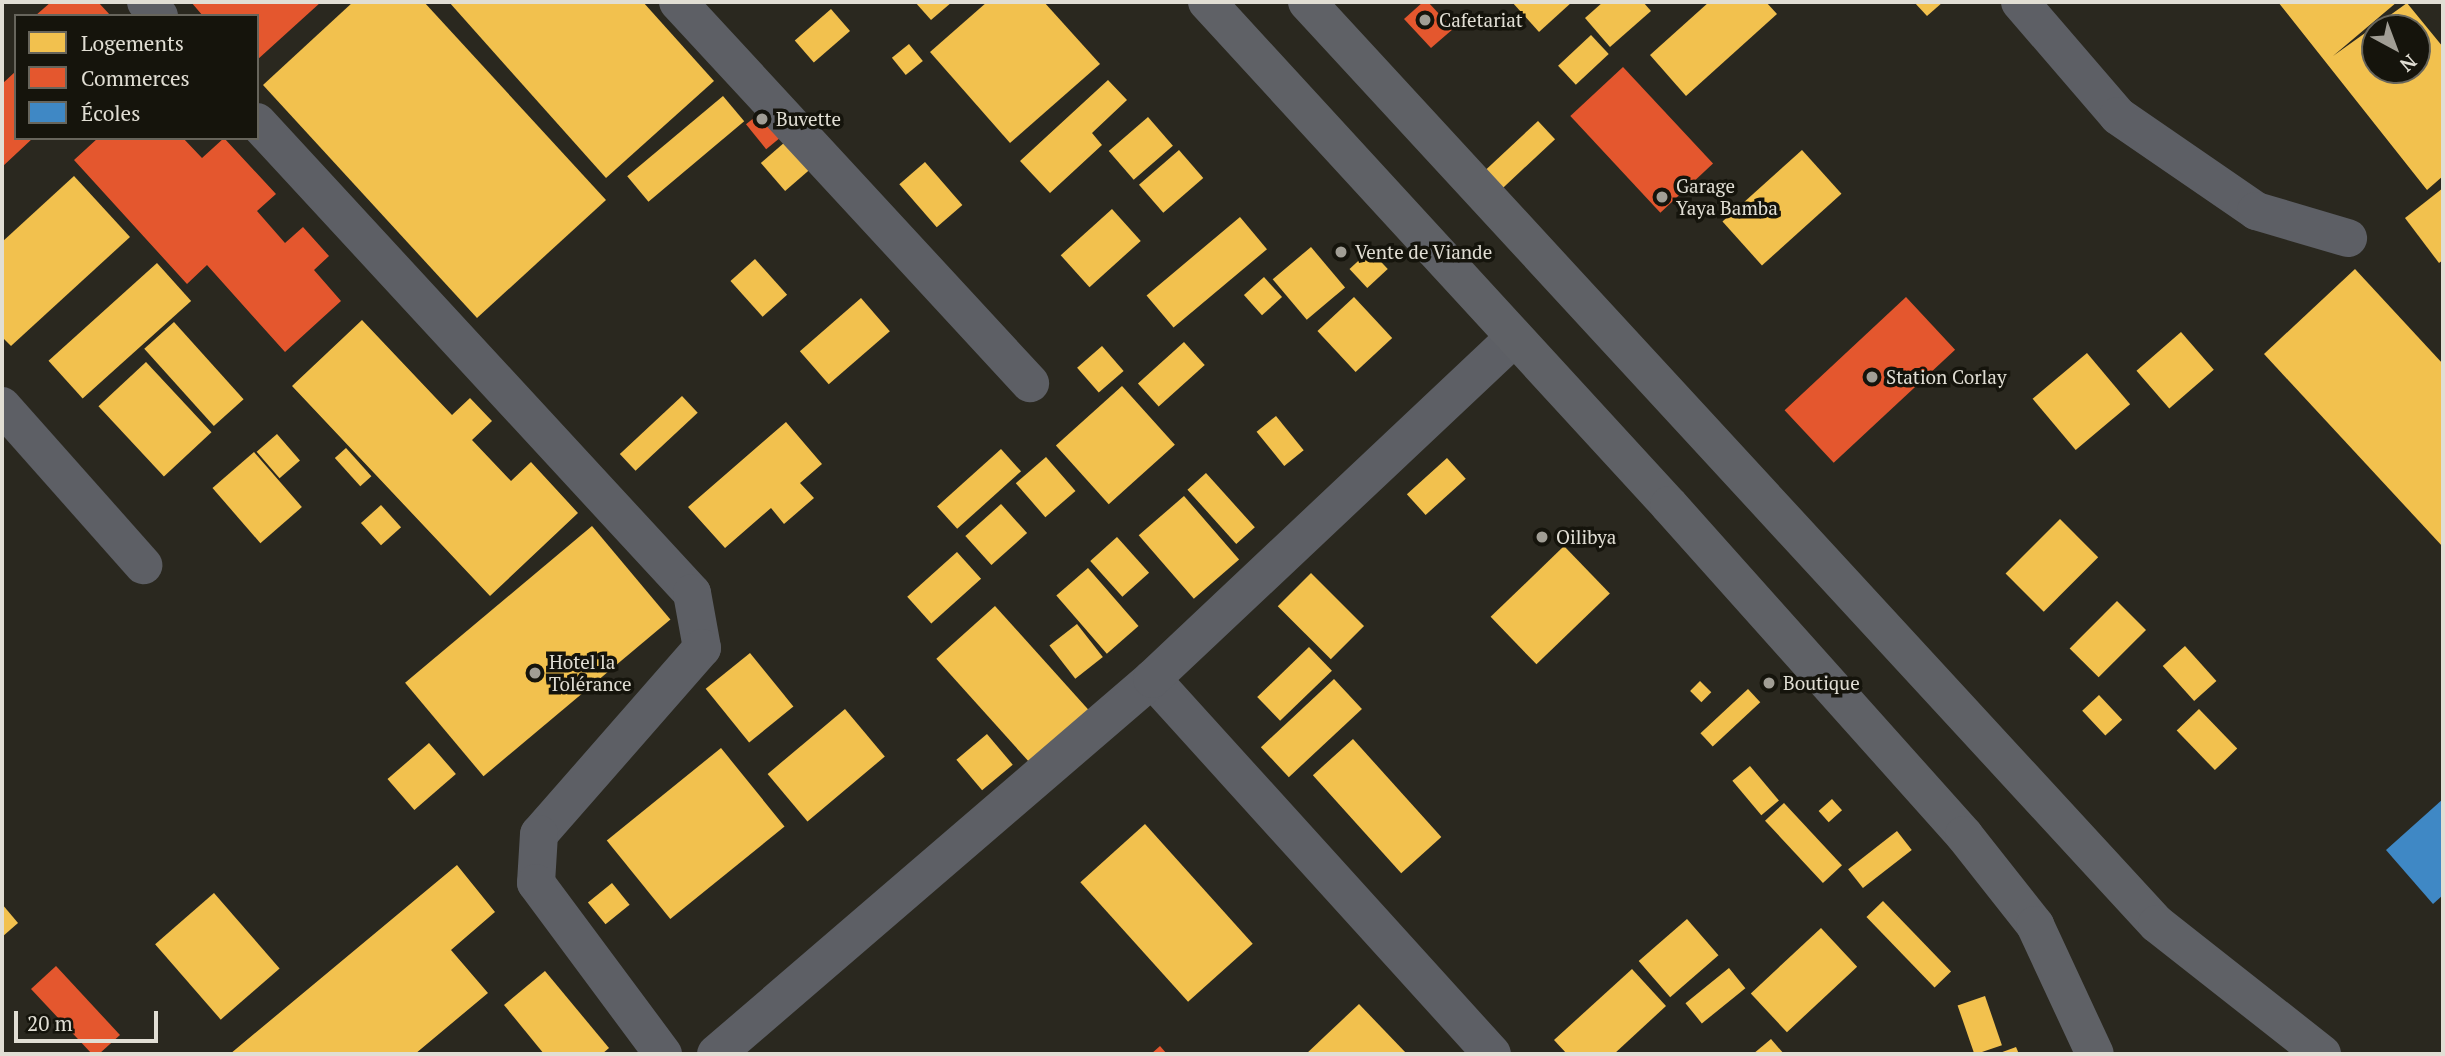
<!DOCTYPE html>
<html>
<head>
<meta charset="utf-8">
<style>
	body { margin:0 }
	#map { position:relative; width:2445px; height:1056px; overflow:hidden; background:#2a281f; font-family:"PT Serif",serif }
	div>[style] { position:absolute }
	[style*='--x'] { left:calc(var(--x)*1px); top:calc(var(--y)*1px); width:calc(var(--w)*1px); rotate:calc(var(--a)*1deg) }
	.homes>* { inset:0; background:#f2c14e; transform-origin:0 0 }
	.shops>* { inset:0; background:#e4572e; transform-origin:0 0 }
	.schools>* { inset:0; background:#3f88c5 }
	.minor>* { height:38px; margin:-19px; padding:0 19px; transform-origin:19px; border-radius:19px; background:#5d5f65 }
	.secondary>* { height:38px; margin:-19px; padding:0 19px; transform-origin:19px; border-radius:19px; background:#5f6166 }
	.dots>* { width:19px; height:19px; translate:-50% -50%; box-sizing:border-box; border:4px solid #15140c; border-radius:50% }
	span { translate:-50% -50%; white-space:nowrap; text-align:center; line-height:1.15; -webkit-text-stroke:7px #15140c; paint-order:stroke }
	.poi-label { font-size:19px; color:#e1ded4 }
	.left { translate:0 -50%; text-align:left }
	.frame { position:absolute; inset:0; border:4px solid #e1ded4; pointer-events:none }
	.legend { position:absolute; left:14px; top:14px; width:245px; height:126px; box-sizing:border-box; background:#15140c; border:2px solid #67655c; margin:0; padding:9px 12px; list-style:none; font-size:21px; color:#e1ded4 }
	.legend li { display:flex; align-items:center; gap:14px; height:35px }
	.legend b { width:35px; border:2px solid #67655c }
	.north { position:absolute; left:2361px; top:14px; width:70px; height:70px; box-sizing:border-box; background:#15140c; border:2px solid #67655c; border-radius:50%; rotate:139deg; font-size:19px; font-weight:700; line-height:28px; text-align:center; color:#e1ded4 }
	.north::after { content:''; display:block; margin:auto; width:24px; height:32px; background:#a19e95; clip-path:polygon(50% 0,100% 100%,50% 72%,0 100%) }
	.scale { position:absolute; left:14px; top:1011px; width:144px; height:32px; box-sizing:border-box; border:4px solid #e1ded4; border-top:0; padding-left:9px; font-size:21px; line-height:24px; white-space:nowrap; color:#e1ded4; -webkit-text-stroke:5px #15140c; paint-order:stroke }
</style>
</head>
<body>
<div id="map">
	<div class="homes">
		<i style="clip-path:polygon(353px 2px,424px 2px,606px 200px,477px 318px,263px 85px)"></i>
		<i style="clip-path:polygon(449px 2px,643px 2px,714px 81px,606px 178px)"></i>
		<i style="clip-path:polygon(915px 2px,952px 2px,931px 20px)"></i>
		<i style="clip-path:polygon(987px 2px,1044px 2px,1100px 64px,1010px 143px,930px 52px)"></i>
		<i style="clip-path:polygon(1512px 2px,1572px 2px,1539px 32px)"></i>
		<i style="clip-path:polygon(1603px 2px,1643px 2px,1651px 11px,1610px 47px,1585px 18px)"></i>
		<i style="clip-path:polygon(1709px 2px,1766px 2px,1777px 14px,1686px 96px,1650px 55px)"></i>
		<i style="clip-path:polygon(1914px 2px,1943px 2px,1927px 16px)"></i>
		<i style="clip-path:polygon(evenodd,2278px 2px,2397px 2px,2333px 56px,2407px 3px,2443px 47px,2443px 176px,2427px 190px,2278px 2px,2375px 28px,2417px 28px,2417px 70px,2375px 70px,2375px 28px)"></i>
		<i style="left:831px;top:9px;width:29px;height:48px;rotate:49deg"></i>
		<i style="left:1591px;top:35px;width:26px;height:45px;rotate:47deg"></i>
		<i style="left:909px;top:44px;width:22px;height:22px;rotate:51deg"></i>
		<i style="clip-path:polygon(1108px 80px,1127px 100px,1092px 133px,1102px 145px,1050px 193px,1020px 161px)"></i>
		<i style="left:723px;top:96px;width:33px;height:125px;rotate:50deg"></i>
		<i style="left:1148px;top:117px;width:38px;height:52px;rotate:49deg"></i>
		<i style="left:1538px;top:121px;width:25px;height:75px;rotate:47deg"></i>
		<i style="left:785px;top:142px;width:37px;height:32px;rotate:49deg"></i>
		<i style="left:1179px;top:150px;width:37px;height:53px;rotate:49deg"></i>
		<i style="left:1802px;top:150px;width:59px;height:107px;rotate:48deg"></i>
		<i style="left:925px;top:162px;width:57px;height:34px;rotate:49deg"></i>
		<i style="clip-path:polygon(74px 176px,130px 237px,11px 346px,2px 337px,2px 242px)"></i>
		<i style="clip-path:polygon(2443px 188px,2443px 260px,2439px 263px,2405px 218px)"></i>
		<i style="left:1112px;top:209px;width:43px;height:69px;rotate:48deg"></i>
		<i style="left:1240px;top:217px;width:42px;height:122px;rotate:50deg"></i>
		<i style="left:1311px;top:247px;width:53px;height:50px;rotate:50deg"></i>
		<i style="left:1370px;top:250px;width:26px;height:28px;rotate:47deg"></i>
		<i style="left:755px;top:259px;width:48px;height:33px;rotate:48deg"></i>
		<i style="left:157px;top:263px;width:51px;height:146px;rotate:48deg"></i>
		<i style="clip-path:polygon(2355px 269px,2443px 364px,2443px 547px,2264px 354px)"></i>
		<i style="left:1264px;top:277px;width:27px;height:27px;rotate:48deg"></i>
		<i style="left:1354px;top:297px;width:56px;height:50px;rotate:47deg"></i>
		<i style="left:861px;top:298px;width:44px;height:81px;rotate:49deg"></i>
		<i style="clip-path:polygon(362px 320px,452px 415px,470px 398px,492px 421px,472px 440px,511px 481px,531px 462px,578px 513px,490px 596px,292px 386px)"></i>
		<i style="left:174px;top:322px;width:104px;height:40px;rotate:48deg"></i>
		<i style="left:2181px;top:332px;width:50px;height:59px;rotate:49deg"></i>
		<i style="left:1184px;top:342px;width:31px;height:62px;rotate:48deg"></i>
		<i style="left:1102px;top:346px;width:33px;height:33px;rotate:49deg"></i>
		<i style="left:2087px;top:353px;width:67px;height:71px;rotate:50deg"></i>
		<i style="left:146px;top:362px;width:96px;height:65px;rotate:47deg"></i>
		<i style="left:1122px;top:386px;width:79px;height:89px;rotate:48deg"></i>
		<i style="left:682px;top:396px;width:23px;height:85px;rotate:47deg"></i>
		<i style="left:1276px;top:416px;width:44px;height:25px;rotate:51deg"></i>
		<i style="clip-path:polygon(786px 422px,822px 464px,800px 483px,814px 498px,784px 524px,771px 508px,725px 548px,688px 507px)"></i>
		<i style="left:277px;top:434px;width:35px;height:27px;rotate:49deg"></i>
		<i style="left:346px;top:448px;width:38px;height:15px;rotate:48deg"></i>
		<i style="left:1001px;top:449px;width:30px;height:86px;rotate:48deg"></i>
		<i style="left:254px;top:452px;width:73px;height:55px;rotate:49deg"></i>
		<i style="left:1046px;top:457px;width:45px;height:40px;rotate:49deg"></i>
		<i style="left:1447px;top:458px;width:28px;height:54px;rotate:48deg"></i>
		<i style="left:1206px;top:473px;width:73px;height:25px;rotate:48deg"></i>
		<i style="left:1184px;top:496px;width:84px;height:60px;rotate:49deg"></i>
		<i style="left:1001px;top:504px;width:39px;height:48px;rotate:48deg"></i>
		<i style="left:381px;top:505px;width:30px;height:27px;rotate:48deg"></i>
		<i style="left:2060px;top:519px;width:54px;height:77px;rotate:45deg"></i>
		<i style="left:592px;top:526px;width:122px;height:244px;rotate:50deg"></i>
		<i style="left:1117px;top:537px;width:48px;height:36px;rotate:48deg"></i>
		<i style="left:1564px;top:546px;width:66px;height:102px;rotate:46deg"></i>
		<i style="left:957px;top:552px;width:36px;height:67px;rotate:48deg"></i>
		<i style="left:1088px;top:568px;width:77px;height:42px;rotate:49deg"></i>
		<i style="left:1311px;top:573px;width:75px;height:47px;rotate:45deg"></i>
		<i style="left:2117px;top:601px;width:41px;height:67px;rotate:45deg"></i>
		<i style="left:995px;top:606px;width:144px;height:79px;rotate:48deg"></i>
		<i style="left:1077px;top:624px;width:42px;height:35px;rotate:52deg"></i>
		<i style="left:2185px;top:646px;width:47px;height:30px;rotate:48deg"></i>
		<i style="left:1309px;top:647px;width:33px;height:72px;rotate:46deg"></i>
		<i style="left:750px;top:653px;width:69px;height:57px;rotate:51deg"></i>
		<i style="left:1334px;top:679px;width:41px;height:100px;rotate:47deg"></i>
		<i style="left:1700px;top:681px;width:16px;height:14px;rotate:45deg"></i>
		<i style="left:1748px;top:689px;width:18px;height:65px;rotate:47deg"></i>
		<i style="left:2099px;top:695px;width:34px;height:23px;rotate:47deg"></i>
		<i style="left:845px;top:709px;width:62px;height:101px;rotate:50deg"></i>
		<i style="left:2199px;top:709px;width:55px;height:31px;rotate:46deg"></i>
		<i style="left:987px;top:734px;width:40px;height:40px;rotate:50deg"></i>
		<i style="left:1353px;top:739px;width:132px;height:54px;rotate:48deg"></i>
		<i style="left:429px;top:743px;width:41px;height:55px;rotate:49deg"></i>
		<i style="left:721px;top:748px;width:101px;height:147px;rotate:51deg"></i>
		<i style="left:1750px;top:766px;width:45px;height:23px;rotate:50deg"></i>
		<i style="left:1832px;top:799px;width:15px;height:18px;rotate:48deg"></i>
		<i style="left:1784px;top:803px;width:85px;height:26px;rotate:47deg"></i>
		<i style="left:1145px;top:824px;width:161px;height:87px;rotate:48deg"></i>
		<i style="left:1897px;top:831px;width:24px;height:62px;rotate:52deg"></i>
		<i style="clip-path:polygon(457px 865px,495px 912px,451px 950px,488px 993px,415px 1054px,230px 1054px)"></i>
		<i style="left:612px;top:883px;width:28px;height:31px;rotate:51deg"></i>
		<i style="left:214px;top:893px;width:100px;height:78px;rotate:49deg"></i>
		<i style="left:1883px;top:901px;width:98px;height:23px;rotate:46deg"></i>
		<i style="clip-path:polygon(2px 904px,18px 923px,2px 937px)"></i>
		<i style="left:1687px;top:919px;width:48px;height:64px;rotate:49deg"></i>
		<i style="left:1821px;top:928px;width:53px;height:96px;rotate:47deg"></i>
		<i style="left:1729px;top:968px;width:26px;height:56px;rotate:51deg"></i>
		<i style="clip-path:polygon(1632px 969px,1666px 1006px,1614px 1054px,1567px 1054px,1554px 1040px)"></i>
		<i style="clip-path:polygon(545px 971px,609px 1048px,602px 1054px,544px 1054px,504px 1005px)"></i>
		<i style="left:1985px;top:996px;width:52px;height:29px;rotate:71deg"></i>
		<i style="clip-path:polygon(1359px 1004px,1407px 1054px,1306px 1054px)"></i>
		<i style="clip-path:polygon(1771px 1039px,1784px 1054px,1753px 1054px)"></i>
		<i style="clip-path:polygon(2016px 1047px,2019px 1054px,1997px 1054px)"></i>
	</div>
	<div class="shops">
		<i style="clip-path:polygon(51px 2px,98px 2px,111px 16px,35px 16px)"></i>
		<i style="clip-path:polygon(191px 2px,321px 2px,257px 60px,257px 16px,203px 16px)"></i>
		<i style="clip-path:polygon(1423px 2px,1428px 2px,1453px 29px,1431px 48px,1404px 19px)"></i>
		<i style="left:1623px;top:67px;width:132px;height:72px;rotate:47deg"></i>
		<i style="clip-path:polygon(16px 71px,16px 138px,33px 138px,2px 167px,2px 84px)"></i>
		<i style="left:760px;top:113px;width:32px;height:18px;rotate:51deg"></i>
		<i style="clip-path:polygon(98px 138px,183px 138px,202px 158px,224px 138px,276px 194px,257px 211px,285px 243px,303px 227px,329px 256px,314px 270px,341px 301px,285px 352px,207px 265px,187px 284px,74px 160px)"></i>
		<i style="left:1906px;top:297px;width:72px;height:166px;rotate:47deg"></i>
		<i style="clip-path:polygon(56px 966px,120px 1035px,99px 1054px,92px 1054px,31px 989px)"></i>
		<i style="clip-path:polygon(1160px 1046px,1167px 1054px,1151px 1054px)"></i>
	</div>
	<div class="schools">
		<i style="clip-path:polygon(2443px 799px,2443px 895px,2433px 904px,2386px 850px)"></i>
	</div>
	<div class="minor">
		<i style="--x:146;--y:2;--w:19;--a:47"></i>
		<i style="--x:678;--y:2;--w:519;--a:47.27"></i>
		<i style="--x:2020;--y:2;--w:150;--a:49.3"></i>
		<i style="--x:2118;--y:116;--w:168;--a:34.5"></i>
		<i style="--x:2256;--y:211;--w:96;--a:16.4"></i>
		<i style="--x:257;--y:122;--w:641;--a:47.28"></i>
		<i style="--x:692;--y:593;--w:56;--a:79.7"></i>
		<i style="--x:702;--y:648;--w:247;--a:131.2"></i>
		<i style="--x:539;--y:834;--w:49;--a:93.5"></i>
		<i style="--x:536;--y:883;--w:213;--a:53.4"></i>
		<i style="--x:2;--y:406;--w:213;--a:48.4"></i>
		<i style="--x:1152;--y:679;--w:506;--a:47.8"></i>
		<i style="--x:716;--y:1054;--w:575;--a:-40.7"></i>
		<i style="--x:1152;--y:679;--w:497;--a:-43.3"></i>
	</div>
	<div class="secondary">
		<i style="--x:1207;--y:2;--w:683;--a:47.43"></i>
		<i style="--x:1669;--y:505;--w:443;--a:48.2"></i>
		<i style="--x:1964;--y:835;--w:115;--a:51.7"></i>
		<i style="--x:2035;--y:925;--w:142;--a:65.1"></i>
		<i style="--x:1307;--y:2;--w:1254;--a:47.33"></i>
		<i style="--x:2157;--y:924;--w:210;--a:38.2"></i>
	</div>
	<div class="dots">
		<i style="left:1425px;top:20px;background:#a19e95"></i>
		<i style="left:762px;top:119px;background:#a19e95"></i>
		<i style="left:1662px;top:197px;background:#a19e95"></i>
		<i style="left:1341px;top:252px;background:#a19e95"></i>
		<i style="left:1872px;top:377px;background:#a19e95"></i>
		<i style="left:1542px;top:537px;background:#a19e95"></i>
		<i style="left:535px;top:673px;background:#a19e95"></i>
		<i style="left:1769px;top:683px;background:#a19e95"></i>
	</div>
	<div class="poi-label">
		<span class="left" style="left:1439px;top:20px">Cafetariat</span>
		<span class="left" style="left:776px;top:119px">Buvette</span>
		<span class="left" style="left:1676px;top:197px">Garage<br>Yaya Bamba</span>
		<span class="left" style="left:1355px;top:252px">Vente de Viande</span>
		<span class="left" style="left:1886px;top:377px">Station Corlay</span>
		<span class="left" style="left:1556px;top:537px">Oilibya</span>
		<span class="left" style="left:549px;top:673px">Hotel la<br>Tolérance</span>
		<span class="left" style="left:1783px;top:683px">Boutique</span>
	</div>
	<div class="frame"></div>
	<ul class="legend">
	<li><b style="height:19px;background:#f2c14e"></b>Logements</li>
	<li><b style="height:19px;background:#e4572e"></b>Commerces</li>
	<li><b style="height:19px;background:#3f88c5"></b>Écoles</li>
	</ul>
	<div class="north">N</div>
	<div class="scale">20 m</div>
</div>
</body>
</html>
